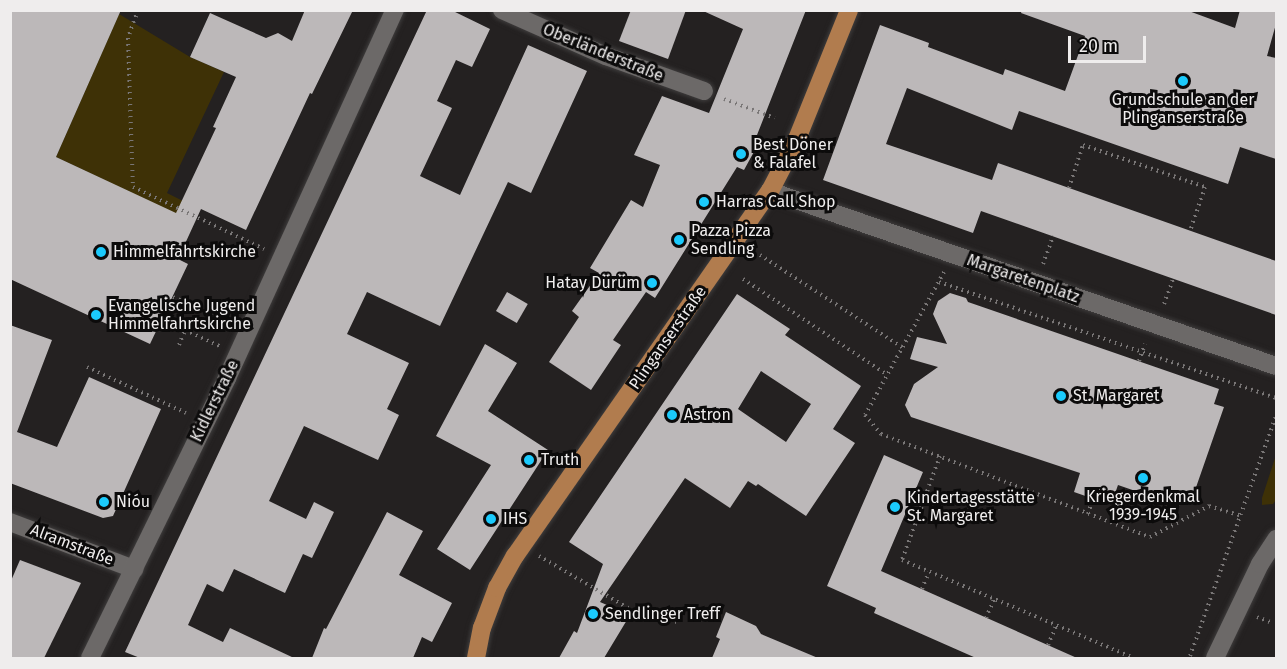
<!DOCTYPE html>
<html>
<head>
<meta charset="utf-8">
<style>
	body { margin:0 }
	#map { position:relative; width:1287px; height:669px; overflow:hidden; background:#242121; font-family:"Fira Sans",sans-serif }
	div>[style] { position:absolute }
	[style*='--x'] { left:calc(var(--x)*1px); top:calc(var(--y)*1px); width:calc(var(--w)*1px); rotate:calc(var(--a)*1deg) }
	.green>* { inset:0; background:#3e3106 }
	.building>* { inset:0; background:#bcb8b9; transform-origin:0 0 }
	.path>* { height:4px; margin-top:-2px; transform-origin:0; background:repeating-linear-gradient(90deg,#797676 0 1.5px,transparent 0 6px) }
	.roads { filter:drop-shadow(0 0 2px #3f3d3d) drop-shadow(0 0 2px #3f3d3d) }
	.minor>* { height:18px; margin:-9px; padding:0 9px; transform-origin:9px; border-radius:9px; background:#6c6968 }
	.major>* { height:18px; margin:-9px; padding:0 9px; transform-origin:9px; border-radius:9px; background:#b17c4e }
	.dots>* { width:16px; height:16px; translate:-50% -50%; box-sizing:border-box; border:3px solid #0c0b0b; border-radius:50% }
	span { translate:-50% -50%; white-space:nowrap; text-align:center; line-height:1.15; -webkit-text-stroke:6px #0c0b0b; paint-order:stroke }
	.street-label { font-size:16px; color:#efeded }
	.poi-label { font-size:16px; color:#efeded }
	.left { translate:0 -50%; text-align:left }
	.right { translate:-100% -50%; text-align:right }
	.frame { position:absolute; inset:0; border:12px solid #efeded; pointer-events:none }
	.scale { position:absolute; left:1068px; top:36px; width:78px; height:27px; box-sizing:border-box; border:3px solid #efeded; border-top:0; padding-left:8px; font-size:18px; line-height:21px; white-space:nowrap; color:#efeded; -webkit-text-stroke:4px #0c0b0b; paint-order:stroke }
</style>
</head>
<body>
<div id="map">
	<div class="green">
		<i style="clip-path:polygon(119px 14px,190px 57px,224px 72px,167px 193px,193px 206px,187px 219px,56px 157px)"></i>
		<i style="clip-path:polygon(1276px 455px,1276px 500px,1273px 504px,1262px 505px,1262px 498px)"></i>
	</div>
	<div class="building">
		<i style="clip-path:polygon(10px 10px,121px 10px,56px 157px,176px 213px,216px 128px,213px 127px,236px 77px,190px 57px,210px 13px,266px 38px,278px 33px,292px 41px,305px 10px,353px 10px,312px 94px,310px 93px,246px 230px,201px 209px,178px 259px,188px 264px,150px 344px,10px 279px)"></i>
		<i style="clip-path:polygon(427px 10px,451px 10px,490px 29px,472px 67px,456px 60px,437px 101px,452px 108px,420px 176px,460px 195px,528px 45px,587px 71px,531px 193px,508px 182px,440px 326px,367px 292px,347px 334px,409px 363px,387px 409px,399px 415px,378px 460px,304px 426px,269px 501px,306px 519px,314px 502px,334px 512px,312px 558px,303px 554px,285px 593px,234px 569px,223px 592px,207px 584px,188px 625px,223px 642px,230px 628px,294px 658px,140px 658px,125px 652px)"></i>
		<i style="clip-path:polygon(631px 10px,686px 10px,668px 59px,619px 41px)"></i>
		<i style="clip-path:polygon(701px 10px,806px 10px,757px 135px,762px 137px,744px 170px,737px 167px,655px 298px,646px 292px,613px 340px,621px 345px,591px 390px,549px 362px,579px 317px,572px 311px,599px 273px,590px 268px,631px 200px,643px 207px,660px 165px,634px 155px,662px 96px,709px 113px,743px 29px)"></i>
		<i style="clip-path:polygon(1022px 10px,1186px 10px,1235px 28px,1240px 10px,1276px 10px,1276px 24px,1267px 56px,1276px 58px,1276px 159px,1240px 147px,1228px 184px,1019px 111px,1012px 130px,907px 88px,886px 144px,992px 180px,998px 163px,1276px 261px,1276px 315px,981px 211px,973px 233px,823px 180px,880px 25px,929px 43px,928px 47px,1003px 75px,1005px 69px,1065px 91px,1085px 36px,1021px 13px)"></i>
		<i style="left:507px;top:292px;width:24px;height:22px;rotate:30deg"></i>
		<i style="clip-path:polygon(950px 293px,966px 298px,968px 302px,1219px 389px,1214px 404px,1224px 407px,1193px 496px,1184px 493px,1179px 506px,1118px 485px,1111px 505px,1074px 492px,1080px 473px,911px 417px,905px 405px,914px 384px,938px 367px,910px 359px,917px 337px,947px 344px,933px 314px,938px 301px)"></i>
		<i style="clip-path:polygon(evenodd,737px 294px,790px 329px,785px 335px,861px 386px,833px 429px,855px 443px,806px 516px,758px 484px,756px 486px,748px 481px,730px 508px,685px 478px,600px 602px,630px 615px,604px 658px,559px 658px,574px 631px,577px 633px,603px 564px,569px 542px,737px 294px,761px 371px,811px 404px,786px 442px,738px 409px,761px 371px)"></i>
		<i style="clip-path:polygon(10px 325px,52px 340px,17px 432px,57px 447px,89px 377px,161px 409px,113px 516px,103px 518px,10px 483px)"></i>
		<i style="clip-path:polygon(485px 344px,517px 363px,488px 411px,548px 450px,470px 570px,437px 549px,491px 465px,436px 436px)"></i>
		<i style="clip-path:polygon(884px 455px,923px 472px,881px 571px,1077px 658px,976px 658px,874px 613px,876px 608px,827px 586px)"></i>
		<i style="clip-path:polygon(387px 512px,423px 531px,399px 575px,452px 603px,432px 642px,422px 637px,413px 658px,312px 658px,324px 628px,326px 629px)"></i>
		<i style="clip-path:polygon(20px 560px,81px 583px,44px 658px,10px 658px,10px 583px)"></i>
		<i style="clip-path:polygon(726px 612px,756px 626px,761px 634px,818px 658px,712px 658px,720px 639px,716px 637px)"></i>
	</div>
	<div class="path">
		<i style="--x:138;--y:10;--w:30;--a:110"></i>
		<i style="--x:128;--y:38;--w:149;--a:88.1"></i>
		<i style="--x:133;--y:187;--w:145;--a:25.3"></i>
		<i style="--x:724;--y:99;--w:54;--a:20.4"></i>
		<i style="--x:1069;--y:188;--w:45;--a:-72"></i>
		<i style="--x:1083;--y:145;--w:129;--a:19"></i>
		<i style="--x:1205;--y:187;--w:46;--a:108.8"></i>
		<i style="--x:760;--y:255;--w:171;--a:33"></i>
		<i style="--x:1043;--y:264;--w:30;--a:-70"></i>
		<i style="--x:944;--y:272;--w:163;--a:118.9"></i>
		<i style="--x:865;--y:415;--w:25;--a:50"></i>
		<i style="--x:881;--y:434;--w:288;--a:21"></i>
		<i style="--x:1150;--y:537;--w:67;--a:-27.7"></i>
		<i style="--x:1209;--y:506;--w:34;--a:17"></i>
		<i style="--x:743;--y:279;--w:172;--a:33.6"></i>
		<i style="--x:939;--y:282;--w:356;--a:19"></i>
		<i style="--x:173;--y:297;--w:62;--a:23.7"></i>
		<i style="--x:1164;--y:304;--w:27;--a:-70"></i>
		<i style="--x:179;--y:345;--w:16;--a:-68"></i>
		<i style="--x:185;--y:330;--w:38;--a:25"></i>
		<i style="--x:1139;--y:361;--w:18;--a:-71"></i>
		<i style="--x:87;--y:367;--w:109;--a:24.9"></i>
		<i style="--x:940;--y:456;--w:111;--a:110.1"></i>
		<i style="--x:902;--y:560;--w:252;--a:22.9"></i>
		<i style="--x:1088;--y:514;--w:16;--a:-72"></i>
		<i style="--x:539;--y:556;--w:123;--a:30.3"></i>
		<i style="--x:645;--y:618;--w:35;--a:7"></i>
		<i style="--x:922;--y:589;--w:18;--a:-68"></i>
		<i style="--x:1257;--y:617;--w:17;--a:21"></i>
		<i style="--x:986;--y:618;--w:21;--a:-67"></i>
		<i style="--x:1048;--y:645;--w:21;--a:-67"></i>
		<i style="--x:1190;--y:656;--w:255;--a:-70.3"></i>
	</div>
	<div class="roads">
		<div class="minor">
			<i style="--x:502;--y:10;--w:114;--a:23.9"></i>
			<i style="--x:606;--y:56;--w:104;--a:19.7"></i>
			<i style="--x:770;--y:191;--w:535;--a:19.08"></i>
			<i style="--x:10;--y:522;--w:133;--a:20.8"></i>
			<i style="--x:90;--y:658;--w:312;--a:-63.9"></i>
			<i style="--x:227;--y:378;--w:405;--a:-65.5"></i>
			<i style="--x:1215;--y:658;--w:104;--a:-64.4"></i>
			<i style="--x:1260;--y:564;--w:30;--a:-57"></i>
		</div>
		<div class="major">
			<i style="--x:476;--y:658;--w:31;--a:-79"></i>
			<i style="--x:482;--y:628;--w:43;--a:-69.4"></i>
			<i style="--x:497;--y:588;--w:37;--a:-61"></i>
			<i style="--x:515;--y:556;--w:445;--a:-55.1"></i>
			<i style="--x:770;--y:191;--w:59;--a:-62.6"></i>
			<i style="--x:797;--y:139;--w:139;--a:-68"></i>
		</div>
	</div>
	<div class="dots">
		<i style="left:1183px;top:81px;background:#1bcafc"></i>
		<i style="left:741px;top:154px;background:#1bcafc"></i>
		<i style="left:704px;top:202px;background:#1bcafc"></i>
		<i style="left:679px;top:240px;background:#1bcafc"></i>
		<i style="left:101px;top:252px;background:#1bcafc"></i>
		<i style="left:652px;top:283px;background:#1bcafc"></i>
		<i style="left:96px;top:315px;background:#1bcafc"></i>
		<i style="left:1061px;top:396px;background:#1bcafc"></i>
		<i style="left:672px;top:415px;background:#1bcafc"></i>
		<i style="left:529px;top:460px;background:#1bcafc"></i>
		<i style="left:1143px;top:478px;background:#1bcafc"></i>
		<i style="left:104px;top:502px;background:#1bcafc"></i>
		<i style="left:895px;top:507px;background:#1bcafc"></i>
		<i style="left:491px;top:519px;background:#1bcafc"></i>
		<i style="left:593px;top:614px;background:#1bcafc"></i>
	</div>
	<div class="street-label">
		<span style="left:603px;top:53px;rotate:22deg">Oberländerstraße</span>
		<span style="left:1023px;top:279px;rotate:19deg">Margaretenplatz</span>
		<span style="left:668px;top:338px;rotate:-55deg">Plinganserstraße</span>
		<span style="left:215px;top:401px;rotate:-64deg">Kidlerstraße</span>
		<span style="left:72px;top:545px;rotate:21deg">Alramstraße</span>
	</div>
	<div class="poi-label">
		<span style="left:1183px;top:109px">Grundschule an der<br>Plinganserstraße</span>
		<span class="left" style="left:753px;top:154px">Best Döner<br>&amp; Falafel</span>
		<span class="left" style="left:716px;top:202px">Harras Call Shop</span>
		<span class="left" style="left:691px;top:240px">Pazza Pizza<br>Sendling</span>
		<span class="left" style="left:113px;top:252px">Himmelfahrtskirche</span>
		<span class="right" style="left:640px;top:283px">Hatay Dürüm</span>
		<span class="left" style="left:108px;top:315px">Evangelische Jugend<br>Himmelfahrtskirche</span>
		<span class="left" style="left:1073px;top:396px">St. Margaret</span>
		<span class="left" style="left:684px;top:415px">Astron</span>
		<span class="left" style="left:541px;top:460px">Truth</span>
		<span style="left:1143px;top:506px">Kriegerdenkmal<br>1939-1945</span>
		<span class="left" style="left:907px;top:507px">Kindertagesstätte<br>St. Margaret</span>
		<span class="left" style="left:116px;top:502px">Nióu</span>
		<span class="left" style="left:503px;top:519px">IHS</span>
		<span class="left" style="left:605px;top:614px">Sendlinger Treff</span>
	</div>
	<div class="frame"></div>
	<div class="scale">20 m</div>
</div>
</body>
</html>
